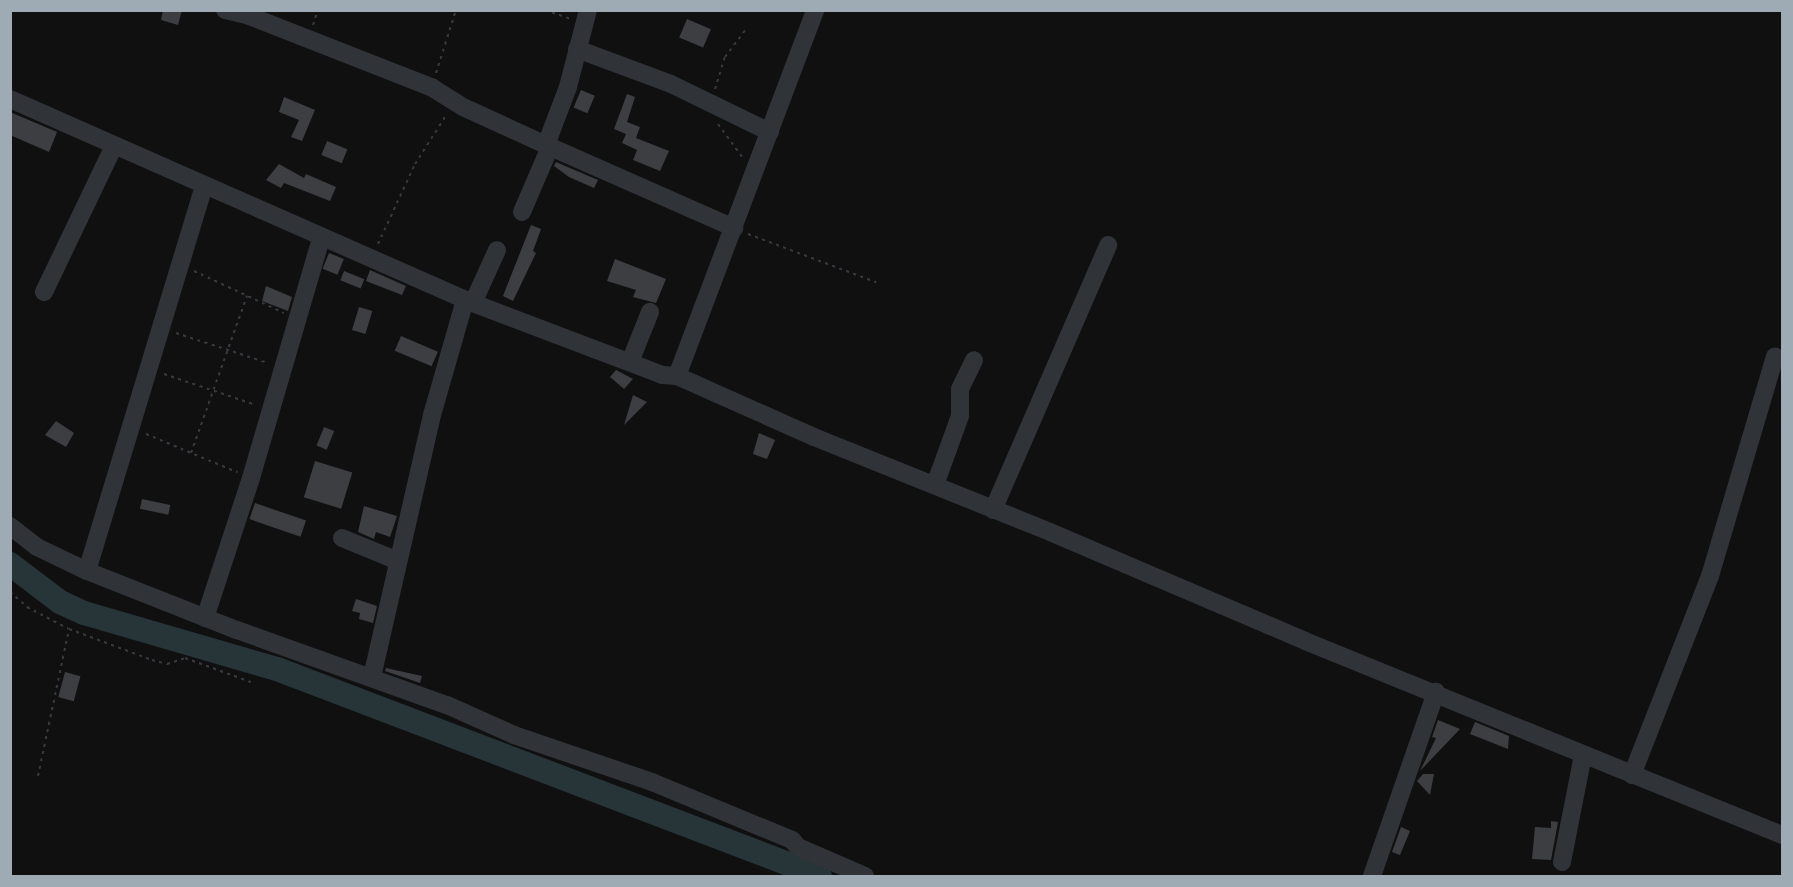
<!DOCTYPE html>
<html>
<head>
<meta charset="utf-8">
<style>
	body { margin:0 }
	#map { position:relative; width:1793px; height:887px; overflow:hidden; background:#101011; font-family:"Fira Sans Condensed",sans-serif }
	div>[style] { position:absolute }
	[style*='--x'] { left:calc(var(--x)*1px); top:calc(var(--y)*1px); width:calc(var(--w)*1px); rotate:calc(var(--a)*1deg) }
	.river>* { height:24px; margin:-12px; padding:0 12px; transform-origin:12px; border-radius:12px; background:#273539 }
	.building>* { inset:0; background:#3c3e42; transform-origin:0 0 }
	.path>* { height:2px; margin-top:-1px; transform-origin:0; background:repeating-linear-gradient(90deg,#363a3e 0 3px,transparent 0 7.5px) }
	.minor>* { height:18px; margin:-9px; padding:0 9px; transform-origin:9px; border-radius:9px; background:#303337 }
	span { translate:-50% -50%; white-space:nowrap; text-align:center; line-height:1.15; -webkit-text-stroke:4.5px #0b0b0c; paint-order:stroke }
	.frame { position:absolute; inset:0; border:12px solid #9fabb4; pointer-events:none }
</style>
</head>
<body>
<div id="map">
	<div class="river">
		<i style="--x:10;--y:564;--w:63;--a:37.2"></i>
		<i style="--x:60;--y:602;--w:26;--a:25"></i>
		<i style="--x:84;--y:613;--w:201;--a:16.2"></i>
		<i style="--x:277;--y:669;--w:581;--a:20.87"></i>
	</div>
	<div class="building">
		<i style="clip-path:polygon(163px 10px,182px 10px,178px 25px,161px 20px)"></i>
		<i style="left:687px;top:19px;width:26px;height:20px;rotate:23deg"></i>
		<i style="left:581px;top:90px;width:15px;height:19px;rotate:23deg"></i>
		<i style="clip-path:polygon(627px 94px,635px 97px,627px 122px,640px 127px,636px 138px,669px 151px,660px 171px,633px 160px,637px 150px,622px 143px,626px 134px,614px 129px)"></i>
		<i style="clip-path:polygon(284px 97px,315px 110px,302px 141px,291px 137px,299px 120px,279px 112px)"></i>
		<i style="clip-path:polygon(10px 112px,57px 132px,49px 152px,10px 135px)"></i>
		<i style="left:327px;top:141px;width:22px;height:15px;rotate:22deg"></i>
		<i style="clip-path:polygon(556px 162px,598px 180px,594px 188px,569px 177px,554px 166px)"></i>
		<i style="clip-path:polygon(279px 164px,304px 178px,306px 174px,336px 187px,330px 201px,284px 183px,281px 188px,266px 180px)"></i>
		<i style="clip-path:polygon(531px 225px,541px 229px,533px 251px,536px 253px,513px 301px,503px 296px)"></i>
		<i style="left:329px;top:253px;width:16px;height:17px;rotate:22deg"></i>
		<i style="clip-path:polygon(615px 259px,666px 279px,656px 303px,633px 297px,636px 290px,607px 281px)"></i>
		<i style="clip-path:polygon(370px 270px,406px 286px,402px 295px,366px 281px)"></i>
		<i style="left:344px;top:271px;width:22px;height:10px;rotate:22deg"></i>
		<i style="clip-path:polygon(266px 286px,292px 297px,288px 311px,262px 301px)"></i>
		<i style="left:359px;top:307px;width:14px;height:24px;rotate:17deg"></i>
		<i style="left:401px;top:336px;width:40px;height:16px;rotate:23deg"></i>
		<i style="clip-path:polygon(616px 370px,633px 379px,624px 389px,610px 377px)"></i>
		<i style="clip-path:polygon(633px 395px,647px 402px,624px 425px)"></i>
		<i style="clip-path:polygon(56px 421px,74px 433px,66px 447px,45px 435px)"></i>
		<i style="left:324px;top:427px;width:11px;height:20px;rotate:22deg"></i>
		<i style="clip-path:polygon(759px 433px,775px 440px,767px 459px,753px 454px)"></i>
		<i style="left:315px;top:461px;width:39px;height:38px;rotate:17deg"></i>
		<i style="left:142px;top:499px;width:29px;height:10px;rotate:12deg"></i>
		<i style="left:255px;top:503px;width:54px;height:17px;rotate:19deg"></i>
		<i style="clip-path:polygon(364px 506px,397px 516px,390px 537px,376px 532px,374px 539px,358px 532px)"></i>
		<i style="clip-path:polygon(356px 599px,377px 606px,373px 623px,359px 619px,360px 613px,352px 611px)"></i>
		<i style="clip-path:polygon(386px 668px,422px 676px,420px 683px,385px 671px)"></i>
		<i style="left:65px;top:672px;width:16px;height:26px;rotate:15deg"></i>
		<i style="clip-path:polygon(1438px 720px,1460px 729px,1420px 771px,1436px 738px,1432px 737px)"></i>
		<i style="clip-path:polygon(1475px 722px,1509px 736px,1508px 749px,1470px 734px)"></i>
		<i style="clip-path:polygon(1423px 774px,1434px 774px,1430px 795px,1417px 781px)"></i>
		<i style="clip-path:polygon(1551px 821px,1558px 822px,1551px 860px,1532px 859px,1535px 827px,1551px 828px)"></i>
		<i style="clip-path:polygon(1401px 827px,1410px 831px,1400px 855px,1392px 852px)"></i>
	</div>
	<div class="path">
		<i style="--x:545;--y:10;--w:28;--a:19"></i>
		<i style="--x:313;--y:25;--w:16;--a:-72"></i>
		<i style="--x:436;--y:73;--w:66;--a:-72.4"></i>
		<i style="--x:715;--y:89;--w:34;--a:-73"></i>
		<i style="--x:725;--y:57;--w:36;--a:-53"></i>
		<i style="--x:718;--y:124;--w:42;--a:53.7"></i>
		<i style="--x:748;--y:234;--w:137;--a:20.6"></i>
		<i style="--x:378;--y:244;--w:88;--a:-65.2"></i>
		<i style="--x:415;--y:164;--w:59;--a:-57.4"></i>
		<i style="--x:194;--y:271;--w:99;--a:25"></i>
		<i style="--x:176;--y:333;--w:97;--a:18.1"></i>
		<i style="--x:164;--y:374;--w:97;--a:18.6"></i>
		<i style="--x:146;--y:434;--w:99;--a:22.7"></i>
		<i style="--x:191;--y:453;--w:167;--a:-70.4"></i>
		<i style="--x:10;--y:592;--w:23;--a:41"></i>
		<i style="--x:27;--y:607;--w:47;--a:27.6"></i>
		<i style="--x:69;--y:629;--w:89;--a:20.5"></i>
		<i style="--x:152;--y:660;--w:16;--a:15"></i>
		<i style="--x:167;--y:664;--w:19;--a:-18"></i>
		<i style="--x:185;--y:658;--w:70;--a:20"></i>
		<i style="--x:38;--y:776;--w:150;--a:-78.1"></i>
	</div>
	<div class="minor">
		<i style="--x:225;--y:10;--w:23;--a:13"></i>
		<i style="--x:247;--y:15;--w:198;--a:21.4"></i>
		<i style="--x:431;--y:87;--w:38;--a:32"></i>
		<i style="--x:463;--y:107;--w:91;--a:24.6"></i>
		<i style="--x:588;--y:10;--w:80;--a:104.6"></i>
		<i style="--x:568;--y:87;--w:62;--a:110.8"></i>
		<i style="--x:546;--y:145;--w:206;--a:23.8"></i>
		<i style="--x:577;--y:49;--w:100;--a:20.4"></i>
		<i style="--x:671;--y:84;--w:110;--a:25.9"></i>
		<i style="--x:10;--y:99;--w:497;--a:23.8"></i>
		<i style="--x:465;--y:300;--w:211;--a:20.8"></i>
		<i style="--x:662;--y:375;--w:15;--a:4"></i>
		<i style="--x:677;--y:376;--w:150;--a:24"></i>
		<i style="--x:814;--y:437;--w:254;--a:21.9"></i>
		<i style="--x:1050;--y:532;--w:277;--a:23.1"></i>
		<i style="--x:1305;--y:641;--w:515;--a:22.13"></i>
		<i style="--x:522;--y:212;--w:71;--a:-66.7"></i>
		<i style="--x:44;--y:292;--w:162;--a:-64.4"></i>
		<i style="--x:473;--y:303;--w:58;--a:-65.6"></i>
		<i style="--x:630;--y:362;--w:54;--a:-68.2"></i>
		<i style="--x:677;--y:376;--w:391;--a:-69.3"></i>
		<i style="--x:935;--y:485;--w:73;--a:-70.1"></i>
		<i style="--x:960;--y:416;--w:27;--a:-90"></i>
		<i style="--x:960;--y:389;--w:32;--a:-64"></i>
		<i style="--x:993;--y:510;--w:289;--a:-66.5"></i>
		<i style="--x:10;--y:526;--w:34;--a:38"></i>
		<i style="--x:37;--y:547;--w:55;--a:25.6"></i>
		<i style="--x:87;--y:571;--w:161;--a:21.5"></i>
		<i style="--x:237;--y:630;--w:223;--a:19.7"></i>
		<i style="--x:447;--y:705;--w:73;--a:24.1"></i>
		<i style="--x:514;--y:735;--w:146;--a:18.8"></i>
		<i style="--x:652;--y:782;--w:152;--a:22.5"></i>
		<i style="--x:792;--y:840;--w:9;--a:49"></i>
		<i style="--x:798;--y:847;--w:73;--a:23.4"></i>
		<i style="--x:342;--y:538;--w:61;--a:22.3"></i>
		<i style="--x:87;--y:571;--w:401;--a:-73.1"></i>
		<i style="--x:205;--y:618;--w:147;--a:-71.8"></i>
		<i style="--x:251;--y:478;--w:249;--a:-73.7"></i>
		<i style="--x:372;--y:677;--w:269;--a:-77.1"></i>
		<i style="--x:432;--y:415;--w:120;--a:-74"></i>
		<i style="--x:1632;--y:775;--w:214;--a:-68.6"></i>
		<i style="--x:1710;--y:576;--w:229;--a:-73.5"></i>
		<i style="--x:1562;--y:862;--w:109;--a:-78.9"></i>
		<i style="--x:1372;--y:876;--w:195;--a:-70.8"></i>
	</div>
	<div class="frame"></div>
</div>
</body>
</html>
